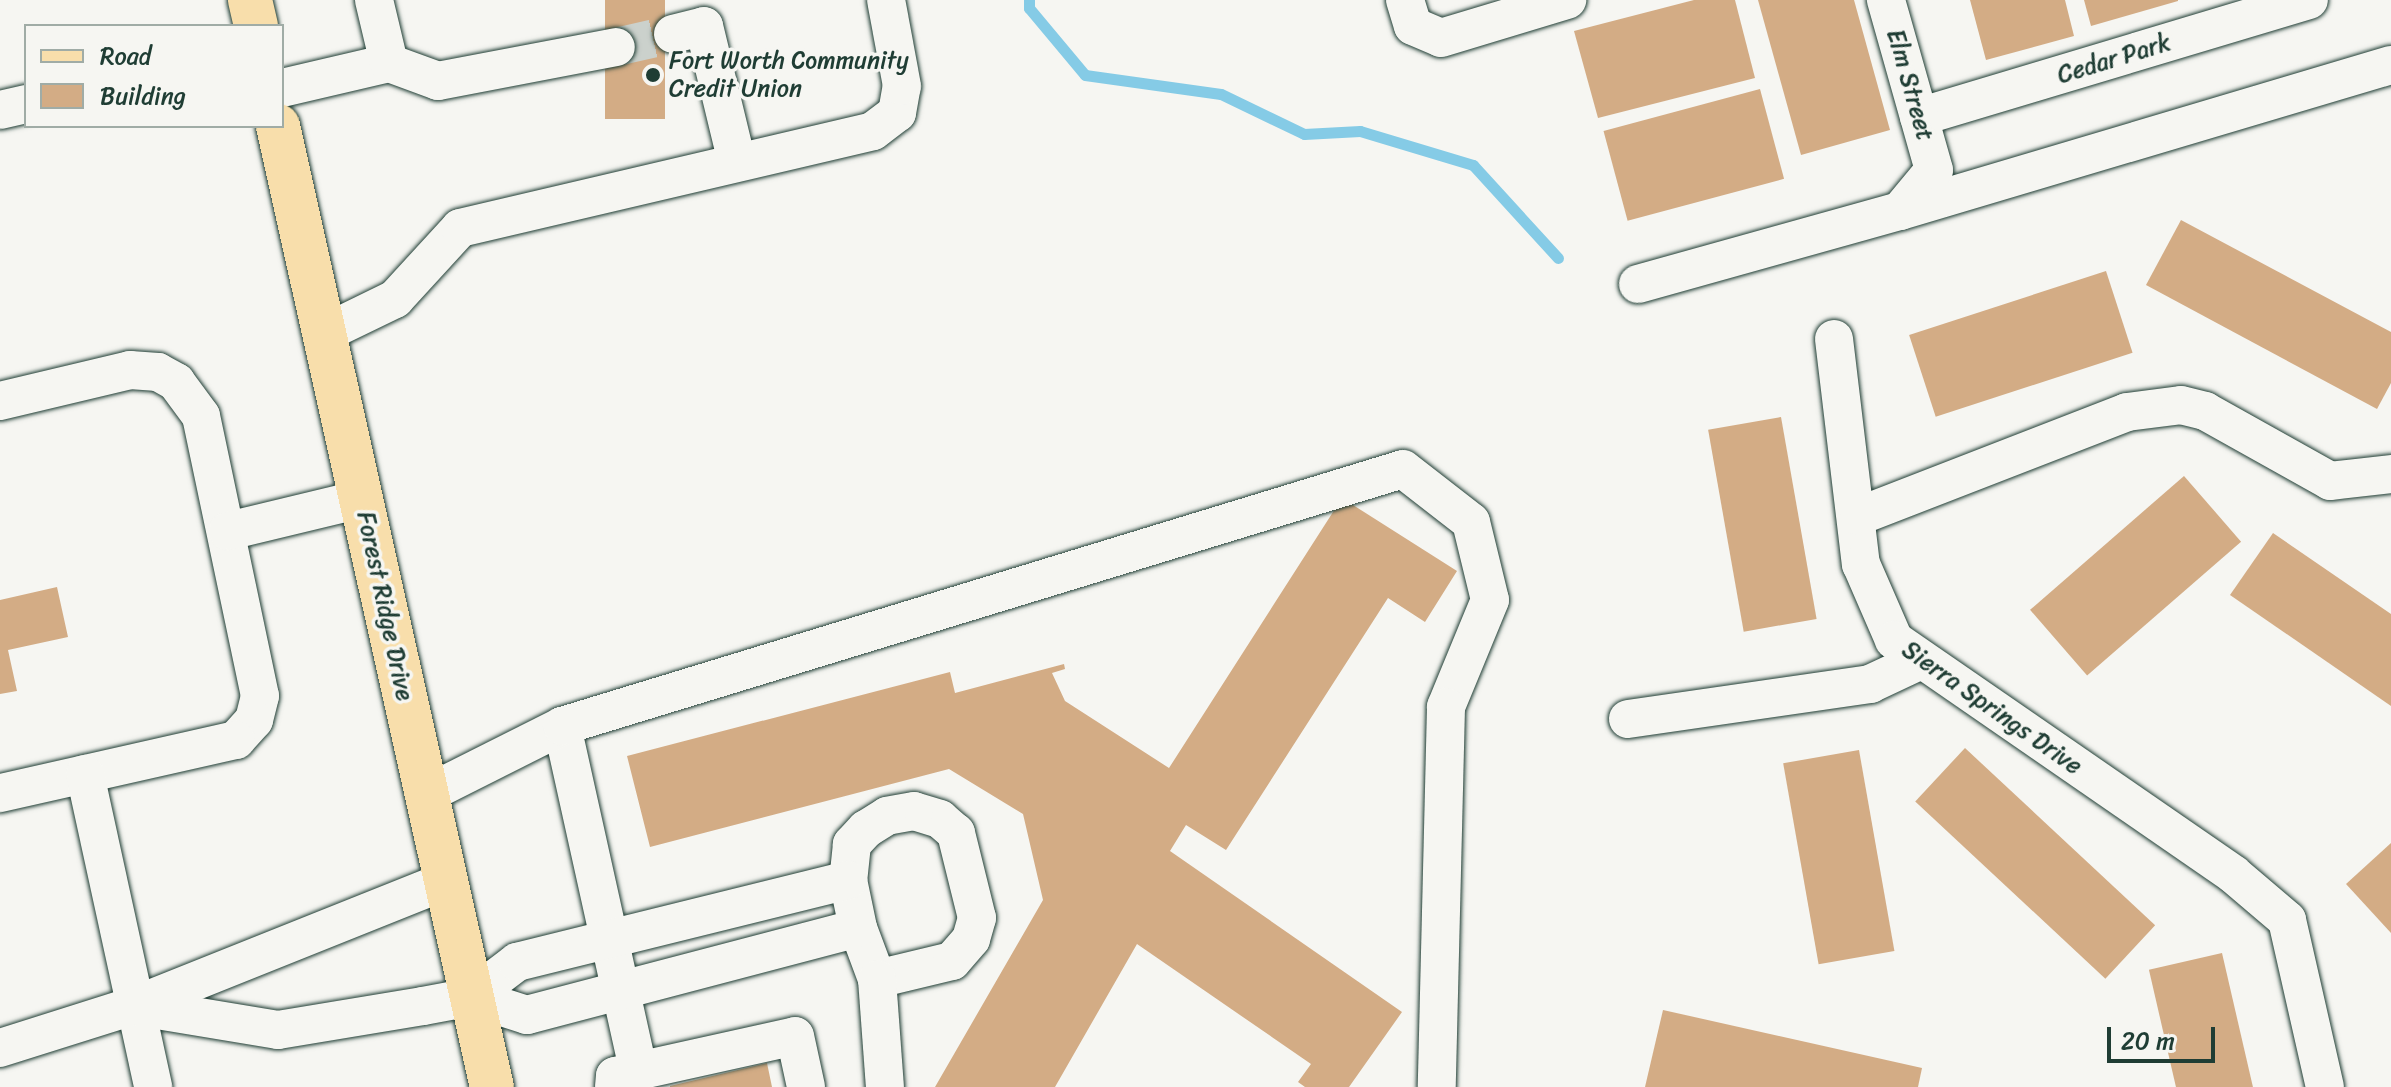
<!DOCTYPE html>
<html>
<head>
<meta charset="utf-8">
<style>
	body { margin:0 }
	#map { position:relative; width:2391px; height:1087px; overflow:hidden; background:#f6f6f2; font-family:Sriracha,sans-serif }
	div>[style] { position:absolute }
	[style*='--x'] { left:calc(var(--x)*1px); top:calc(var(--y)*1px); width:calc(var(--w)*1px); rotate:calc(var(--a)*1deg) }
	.stream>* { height:11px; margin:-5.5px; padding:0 5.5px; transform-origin:5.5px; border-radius:5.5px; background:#85cbe6 }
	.building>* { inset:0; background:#d3ac85; transform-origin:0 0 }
	.minor-tunnel>* { height:38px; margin-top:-19px; transform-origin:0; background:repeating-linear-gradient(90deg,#cbd1cc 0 38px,transparent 0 57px) }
	.roads { filter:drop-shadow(0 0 2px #1f3d34) drop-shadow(0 0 2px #1f3d34) }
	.minor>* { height:38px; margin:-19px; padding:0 19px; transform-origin:19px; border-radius:19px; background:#f6f6f2 }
	.major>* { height:44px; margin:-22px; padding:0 22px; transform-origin:22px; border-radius:22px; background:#f8deab }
	.dots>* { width:22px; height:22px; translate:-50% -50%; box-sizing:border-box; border:4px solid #f6f6f2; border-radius:50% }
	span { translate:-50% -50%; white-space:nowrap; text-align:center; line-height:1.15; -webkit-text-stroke:7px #f6f6f2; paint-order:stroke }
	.street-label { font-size:24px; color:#1f3d34 }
	.poi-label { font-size:24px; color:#1f3d34 }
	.left { translate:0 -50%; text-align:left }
	.legend { position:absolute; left:24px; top:24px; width:260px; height:104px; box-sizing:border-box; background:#f6f6f2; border:2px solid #a0aca6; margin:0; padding:10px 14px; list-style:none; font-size:24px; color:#1f3d34 }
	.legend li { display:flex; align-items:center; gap:16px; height:40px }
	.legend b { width:40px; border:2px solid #a0aca6 }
	.scale { position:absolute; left:2107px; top:1027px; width:108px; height:36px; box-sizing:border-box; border:4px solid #1f3d34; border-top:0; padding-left:10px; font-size:24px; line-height:28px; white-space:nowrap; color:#1f3d34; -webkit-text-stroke:6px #f6f6f2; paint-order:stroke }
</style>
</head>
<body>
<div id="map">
	<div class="stream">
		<i style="--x:1029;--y:0;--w:8;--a:90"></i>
		<i style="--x:1029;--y:8;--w:87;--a:50.1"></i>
		<i style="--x:1085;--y:75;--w:137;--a:8"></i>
		<i style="--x:1221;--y:94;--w:92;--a:25.7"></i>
		<i style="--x:1304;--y:134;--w:56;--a:-3.1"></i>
		<i style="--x:1360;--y:131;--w:118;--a:16.7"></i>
		<i style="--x:1473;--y:165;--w:126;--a:47.6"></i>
	</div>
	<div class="building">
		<i style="left:605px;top:0;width:60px;height:119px"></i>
		<i style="clip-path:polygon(1694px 0,1735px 0,1755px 78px,1598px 118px,1574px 31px)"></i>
		<i style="clip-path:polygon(1758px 0,1854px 0,1890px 130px,1801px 155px)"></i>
		<i style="clip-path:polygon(1970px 0,2065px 0,2074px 36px,1986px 60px)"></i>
		<i style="clip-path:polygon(2084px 0,2178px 0,2178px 1px,2091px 26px)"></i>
		<i style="left:1760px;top:89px;width:93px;height:162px;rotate:75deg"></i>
		<i style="clip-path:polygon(2181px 220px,2391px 332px,2391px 383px,2377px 409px,2146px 285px)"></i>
		<i style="left:2106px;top:271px;width:86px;height:207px;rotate:72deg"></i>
		<i style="left:1781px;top:417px;width:205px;height:74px;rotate:80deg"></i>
		<i style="left:2184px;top:476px;width:87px;height:204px;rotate:49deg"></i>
		<i style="clip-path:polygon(1342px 498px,1457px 571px,1425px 622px,1388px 598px,1226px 850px,1186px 825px,1170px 851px,1402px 1012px,1349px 1087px,1305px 1087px,1298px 1082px,1311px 1064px,1137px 944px,1055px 1087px,935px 1087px,1043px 900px,1023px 814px,949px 769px,650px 847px,627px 756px,950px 672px,955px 693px,1064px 664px,1065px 669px,1052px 673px,1065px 701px,1169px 768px)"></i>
		<i style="clip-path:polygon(2273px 533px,2391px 614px,2391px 706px,2230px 595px)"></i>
		<i style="clip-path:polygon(57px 587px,68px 637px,8px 650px,17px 691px,0 694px,0 600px)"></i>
		<i style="left:1965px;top:748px;width:260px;height:73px;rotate:43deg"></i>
		<i style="left:1859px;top:750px;width:204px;height:77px;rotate:80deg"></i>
		<i style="clip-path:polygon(2391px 843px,2391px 933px,2346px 884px)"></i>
		<i style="left:2222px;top:953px;width:138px;height:75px;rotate:77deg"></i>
		<i style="clip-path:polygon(1663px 1010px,1922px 1068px,1918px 1087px,1645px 1087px)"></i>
		<i style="clip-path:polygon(767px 1063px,772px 1087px,670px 1087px,670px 1086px)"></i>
	</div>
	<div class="minor-tunnel">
		<i style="--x:616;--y:47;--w:58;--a:-12.8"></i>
	</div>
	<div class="roads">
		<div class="minor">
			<i style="--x:1405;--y:0;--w:27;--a:73"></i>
			<i style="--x:1413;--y:26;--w:30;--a:23"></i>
			<i style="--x:1441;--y:38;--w:132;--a:-16.8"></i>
			<i style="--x:673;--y:34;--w:32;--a:-14"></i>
			<i style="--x:704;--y:26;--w:140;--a:76.4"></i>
			<i style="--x:389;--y:63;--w:52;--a:20.2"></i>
			<i style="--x:438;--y:81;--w:181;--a:-10.8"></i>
			<i style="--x:282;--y:88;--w:110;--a:-13.2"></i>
			<i style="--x:389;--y:63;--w:65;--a:-103.4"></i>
			<i style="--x:0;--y:110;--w:27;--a:-13"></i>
			<i style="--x:1919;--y:117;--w:407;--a:-16.7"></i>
			<i style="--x:1900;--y:211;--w:512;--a:-16.56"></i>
			<i style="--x:1638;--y:284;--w:272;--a:-15.6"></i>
			<i style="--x:1900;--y:211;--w:53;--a:-50.3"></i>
			<i style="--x:1934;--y:170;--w:177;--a:-105.8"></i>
			<i style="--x:325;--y:333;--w:78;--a:-25.9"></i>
			<i style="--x:395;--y:299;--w:96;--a:-47.5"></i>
			<i style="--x:460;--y:228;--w:424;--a:-13.2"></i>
			<i style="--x:873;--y:131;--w:30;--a:-37"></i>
			<i style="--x:897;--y:113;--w:27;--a:-80"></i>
			<i style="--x:902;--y:86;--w:87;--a:-100.5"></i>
			<i style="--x:1834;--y:339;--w:227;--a:83.2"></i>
			<i style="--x:1861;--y:564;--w:83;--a:66.5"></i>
			<i style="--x:1894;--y:640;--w:412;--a:34.6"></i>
			<i style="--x:2233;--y:874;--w:71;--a:40.4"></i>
			<i style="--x:2287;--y:920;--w:171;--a:77.2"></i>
			<i style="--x:0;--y:401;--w:134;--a:-13.4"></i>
			<i style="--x:130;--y:370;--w:28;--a:4"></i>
			<i style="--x:158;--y:372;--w:21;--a:29"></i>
			<i style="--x:176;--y:382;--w:42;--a:53.7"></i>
			<i style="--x:201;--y:416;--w:286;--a:78.1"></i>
			<i style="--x:260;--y:696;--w:25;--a:104"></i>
			<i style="--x:254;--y:720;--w:27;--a:132"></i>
			<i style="--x:236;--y:740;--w:242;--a:167.3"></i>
			<i style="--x:1859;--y:516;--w:287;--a:-21.2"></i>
			<i style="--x:2127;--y:412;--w:54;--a:-7.4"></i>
			<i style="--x:2181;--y:405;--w:25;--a:14"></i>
			<i style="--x:2205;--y:411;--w:143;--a:29.2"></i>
			<i style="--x:2330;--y:481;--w:61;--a:-6.5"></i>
			<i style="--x:228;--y:531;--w:137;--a:-13.5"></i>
			<i style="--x:1628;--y:719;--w:245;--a:-8.2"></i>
			<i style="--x:1870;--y:684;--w:54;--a:-25.1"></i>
			<i style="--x:562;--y:726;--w:351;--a:77.5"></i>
			<i style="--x:85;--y:774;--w:320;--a:77.7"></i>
			<i style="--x:427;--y:794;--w:151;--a:-26.7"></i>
			<i style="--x:562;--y:726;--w:879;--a:-16.99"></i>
			<i style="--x:1403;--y:469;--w:86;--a:37.9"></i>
			<i style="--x:1471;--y:522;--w:80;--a:76.3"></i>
			<i style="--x:1490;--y:600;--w:116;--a:112.4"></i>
			<i style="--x:1446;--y:707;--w:380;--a:91.4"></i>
			<i style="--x:877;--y:979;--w:77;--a:-13.5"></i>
			<i style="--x:952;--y:961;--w:29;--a:-49"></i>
			<i style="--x:971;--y:939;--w:22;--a:-74"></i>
			<i style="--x:977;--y:918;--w:88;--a:-103.9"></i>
			<i style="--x:956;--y:833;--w:21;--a:-139"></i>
			<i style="--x:940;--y:819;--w:27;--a:-163"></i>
			<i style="--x:914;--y:811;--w:27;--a:170"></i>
			<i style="--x:887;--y:816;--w:25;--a:148"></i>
			<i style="--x:866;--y:829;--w:21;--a:133"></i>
			<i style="--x:852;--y:844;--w:36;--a:96"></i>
			<i style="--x:848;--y:880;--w:49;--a:78.2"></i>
			<i style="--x:858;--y:928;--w:54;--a:69.6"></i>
			<i style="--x:877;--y:979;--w:108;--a:85.8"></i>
			<i style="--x:471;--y:997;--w:59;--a:17.8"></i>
			<i style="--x:527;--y:1015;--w:342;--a:-14.7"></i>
			<i style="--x:133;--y:1006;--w:147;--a:9.4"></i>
			<i style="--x:278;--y:1030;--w:147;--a:-9.4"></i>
			<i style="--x:423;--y:1006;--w:49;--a:-10.6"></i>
			<i style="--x:471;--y:997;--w:58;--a:-37.3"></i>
			<i style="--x:517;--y:962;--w:341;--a:-13.9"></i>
			<i style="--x:0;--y:1048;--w:139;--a:-17.5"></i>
			<i style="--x:133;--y:1006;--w:337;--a:-21.8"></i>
			<i style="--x:614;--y:1087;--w:11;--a:-85"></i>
			<i style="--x:615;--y:1076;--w:184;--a:-12.5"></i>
			<i style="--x:795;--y:1036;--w:52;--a:77.8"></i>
		</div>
		<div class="major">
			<i style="--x:250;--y:0;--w:27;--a:77"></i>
			<i style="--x:278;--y:126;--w:985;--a:77.45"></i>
		</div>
	</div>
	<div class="dots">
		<i style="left:653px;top:75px;background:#1f3d34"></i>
	</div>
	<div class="street-label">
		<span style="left:2114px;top:59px;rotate:-17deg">Cedar Park</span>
		<span style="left:1910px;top:85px;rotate:74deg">Elm Street</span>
		<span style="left:385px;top:606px;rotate:78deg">Forest Ridge Drive</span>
		<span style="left:1992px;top:708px;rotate:35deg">Sierra Springs Drive</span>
	</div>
	<div class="poi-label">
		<span class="left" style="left:669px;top:75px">Fort Worth Community<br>Credit Union</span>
	</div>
	<ul class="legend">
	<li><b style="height:10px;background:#f8deab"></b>Road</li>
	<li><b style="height:22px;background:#d3ac85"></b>Building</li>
	</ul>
	<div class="scale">20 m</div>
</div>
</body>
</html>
